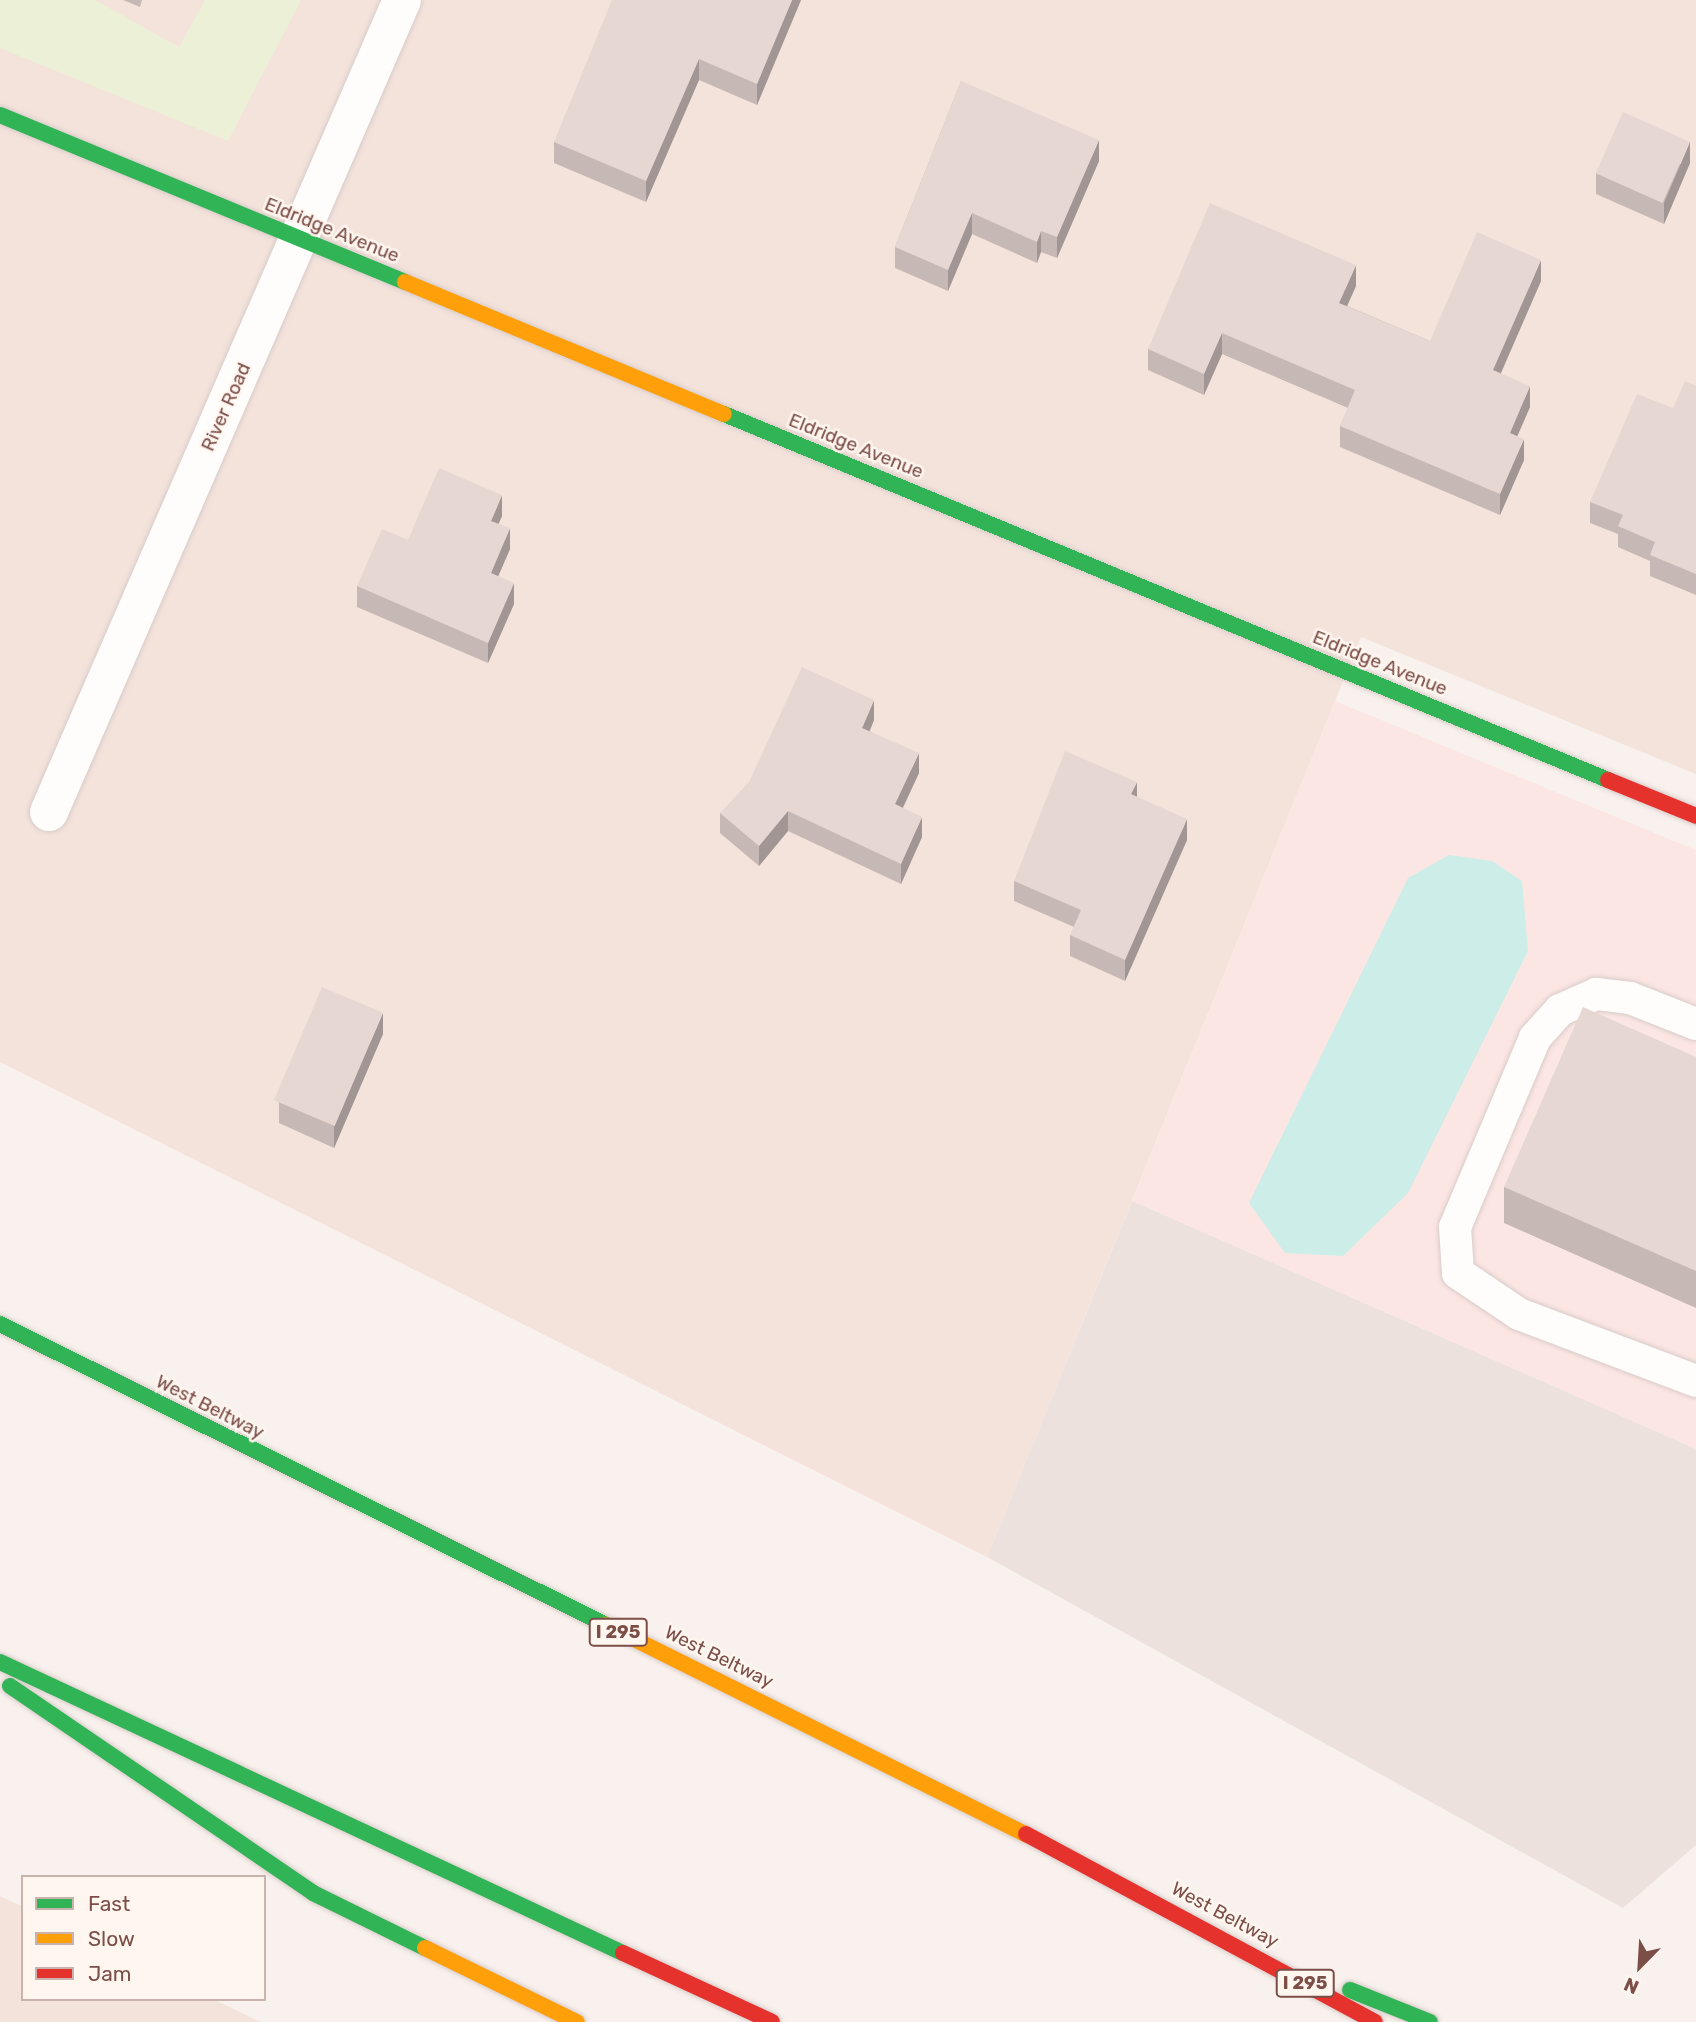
<!DOCTYPE html>
<html>
<head>
<meta charset="utf-8">
<style>
	body { margin:0 }
	#map { position:relative; width:1696px; height:2022px; overflow:hidden; background:#f9f1ed; font-family:Rubik,sans-serif }
	div>[style] { position:absolute }
	[style*='--x'] { left:calc(var(--x)*1px); top:calc(var(--y)*1px); width:calc(var(--w)*1px); rotate:calc(var(--a)*1deg) }
	.residential>* { inset:0; background:#f4e3db }
	.commercial>* { inset:0; background:#fce6e3 }
	.industrial>* { inset:0; background:#ede1dd }
	.green>* { inset:0; background:#ebf0d6 }
	.water>* { inset:0; background:#ccede8 }
	.roads { filter:drop-shadow(0 0 2px #d8ccca) drop-shadow(0 0 2px #d8ccca) }
	.lane>* { height:32px; margin:-16px; padding:0 16px; transform-origin:16px; border-radius:16px; background:#fefdfc }
	.street>* { height:38px; margin:-19px; padding:0 19px; transform-origin:19px; border-radius:19px; background:#fefdfc }
	.fast>* { height:16px; margin:-8px; padding:0 8px; transform-origin:8px; border-radius:8px; background:#30b455 }
	.slow>* { height:16px; margin:-8px; padding:0 8px; transform-origin:8px; border-radius:8px; background:#ff9f0a }
	.jam>* { height:16px; margin:-8px; padding:0 8px; transform-origin:8px; border-radius:8px; background:#e5322d }
	.wall>* { inset:0; background:#c6b9b5 }
	.shaded-wall>* { inset:0; background:#a19694 }
	.building>* { inset:0; background:#e6d7d3; transform-origin:0 0 }
	span { translate:-50% -50%; white-space:nowrap; text-align:center; line-height:1.15; -webkit-text-stroke:5px #fff6f0; paint-order:stroke }
	.shield-label span { padding:2px 5px; background:#fff6f0; border:2px solid; border-radius:5px; -webkit-text-stroke-width:0 }
	.shield-label { font-size:18px; color:#7c4e48; font-weight:700 }
	.street-label { font-size:19px; color:#7c4e48 }
	.legend { position:absolute; left:21px; top:1875px; width:245px; height:126px; box-sizing:border-box; background:#fff6f0; border:2px solid #cbb3ad; margin:0; padding:9px 12px; list-style:none; font-size:21px; color:#7c4e48 }
	.legend li { display:flex; align-items:center; gap:14px; height:35px }
	.legend b { width:35px; border:2px solid #cbb3ad }
	.north { position:absolute; left:1605px; top:1931px; width:70px; height:70px; -webkit-text-stroke:5px #fff6f0; paint-order:stroke; rotate:204deg; font-size:19px; font-weight:700; line-height:28px; text-align:center; color:#7c4e48 }
	.north::after { content:''; display:block; margin:auto; width:24px; height:32px; background:#7c4e48; clip-path:polygon(50% 0,100% 100%,50% 72%,0 100%) }
</style>
</head>
<body>
<div id="map">
	<div class="residential">
		<i style="clip-path:polygon(0 0,1696px 0,1696px 774px,1361px 637px,987px 1557px,0 1062px)"></i>
		<i style="clip-path:polygon(0 1896px,23px 1907px,23px 1999px,213px 1999px,260px 2022px,0 2022px)"></i>
	</div>
	<div class="commercial">
		<i style="clip-path:polygon(1335px 701px,1696px 850px,1696px 1449px,1132px 1201px)"></i>
	</div>
	<div class="industrial">
		<i style="clip-path:polygon(1132px 1201px,1696px 1449px,1696px 1845px,1623px 1908px,987px 1557px)"></i>
	</div>
	<div class="green">
		<i style="clip-path:polygon(0 0,95px 0,179px 47px,205px 0,301px 0,228px 141px,0 48px)"></i>
	</div>
	<div class="water">
		<i style="clip-path:polygon(1449px 855px,1492px 861px,1522px 881px,1528px 951px,1408px 1193px,1343px 1256px,1285px 1253px,1249px 1203px,1408px 878px)"></i>
	</div>
	<div class="roads">
		<div class="lane">
			<i style="--x:1696;--y:1024;--w:71;--a:-158.5"></i>
			<i style="--x:1630;--y:998;--w:34;--a:-173"></i>
			<i style="--x:1596;--y:994;--w:39;--a:156"></i>
			<i style="--x:1560;--y:1010;--w:38;--a:132"></i>
			<i style="--x:1535;--y:1038;--w:205;--a:112.9"></i>
			<i style="--x:1455;--y:1227;--w:46;--a:86.3"></i>
			<i style="--x:1458;--y:1273;--w:73;--a:33.9"></i>
			<i style="--x:1519;--y:1314;--w:189;--a:20.7"></i>
		</div>
		<div class="street">
			<i style="--x:49;--y:812;--w:885;--a:-66.5"></i>
		</div>
		<div class="fast">
			<i style="--x:0;--y:115;--w:438;--a:22.4"></i>
			<i style="--x:724;--y:414;--w:957;--a:22.49"></i>
			<i style="--x:0;--y:1324;--w:677;--a:26.41"></i>
			<i style="--x:0;--y:1662;--w:688;--a:25.04"></i>
			<i style="--x:10;--y:1686;--w:367;--a:34.3"></i>
			<i style="--x:313;--y:1893;--w:125;--a:26.2"></i>
			<i style="--x:1350;--y:1990;--w:86;--a:21.8"></i>
		</div>
		<div class="slow">
			<i style="--x:405;--y:282;--w:345;--a:22.5"></i>
			<i style="--x:606;--y:1625;--w:469;--a:26.5"></i>
			<i style="--x:425;--y:1948;--w:169;--a:26"></i>
		</div>
		<div class="jam">
			<i style="--x:1608;--y:780;--w:95;--a:22.2"></i>
			<i style="--x:1026;--y:1834;--w:396;--a:28.3"></i>
			<i style="--x:623;--y:1953;--w:164;--a:24.8"></i>
		</div>
	</div>
	<div class="wall">
		<i style="clip-path:polygon(123px 0,142px 0,140px 7px)"></i>
		<i style="clip-path:polygon(801px 0,757px 105px,699px 80px,646px 202px,554px 163px,554px 142px)"></i>
		<i style="clip-path:polygon(961px 81px,1099px 161px,1057px 258px,1041px 252px,1037px 263px,972px 234px,948px 291px,895px 268px,895px 247px)"></i>
		<i style="clip-path:polygon(1690px 163px,1664px 224px,1596px 194px,1596px 173px)"></i>
		<i style="clip-path:polygon(1541px 281px,1501px 373px,1530px 407px,1517px 436px,1524px 460px,1500px 515px,1340px 447px,1340px 426px,1348px 408px,1222px 354px,1204px 395px,1148px 370px,1148px 349px,1356px 286px,1347px 306px,1430px 341px)"></i>
		<i style="clip-path:polygon(1696px 386px,1696px 595px,1650px 576px,1650px 561px,1618px 547px,1618px 534px,1590px 523px,1590px 502px,1673px 408px)"></i>
		<i style="clip-path:polygon(502px 516px,498px 524px,510px 549px,498px 576px,514px 604px,488px 663px,357px 607px,357px 586px,408px 540px)"></i>
		<i style="clip-path:polygon(874px 720px,870px 731px,919px 773px,903px 808px,922px 837px,901px 884px,788px 831px,759px 866px,720px 833px,720px 813px)"></i>
		<i style="clip-path:polygon(1137px 797px,1187px 840px,1125px 981px,1070px 956px,1070px 935px,1074px 927px,1014px 901px,1014px 881px)"></i>
		<i style="clip-path:polygon(383px 1034px,334px 1148px,279px 1123px,279px 1102px)"></i>
		<i style="clip-path:polygon(1696px 1057px,1696px 1308px,1504px 1223px,1504px 1187px)"></i>
	</div>
	<div class="shaded-wall">
		<i style="clip-path:polygon(792px 0,801px 0,757px 105px,757px 84px)"></i>
		<i style="clip-path:polygon(699px 59px,699px 80px,646px 202px,646px 181px)"></i>
		<i style="clip-path:polygon(1099px 140px,1099px 161px,1057px 258px,1057px 237px)"></i>
		<i style="clip-path:polygon(1690px 142px,1690px 163px,1664px 224px,1664px 203px)"></i>
		<i style="clip-path:polygon(972px 213px,972px 234px,948px 291px,948px 270px)"></i>
		<i style="clip-path:polygon(1041px 231px,1041px 252px,1037px 263px,1037px 242px)"></i>
		<i style="clip-path:polygon(1541px 260px,1541px 281px,1493px 391px,1493px 370px)"></i>
		<i style="clip-path:polygon(1356px 265px,1356px 286px,1339px 324px,1339px 303px)"></i>
		<i style="clip-path:polygon(1222px 333px,1222px 354px,1204px 395px,1204px 374px)"></i>
		<i style="clip-path:polygon(1530px 386px,1530px 407px,1510px 453px,1510px 433px)"></i>
		<i style="clip-path:polygon(1524px 439px,1524px 460px,1500px 515px,1500px 494px)"></i>
		<i style="clip-path:polygon(502px 495px,502px 516px,491px 542px,491px 521px)"></i>
		<i style="clip-path:polygon(510px 528px,510px 549px,491px 593px,491px 573px)"></i>
		<i style="clip-path:polygon(514px 583px,514px 604px,488px 663px,488px 643px)"></i>
		<i style="clip-path:polygon(874px 700px,874px 720px,862px 748px,862px 728px)"></i>
		<i style="clip-path:polygon(919px 753px,919px 773px,895px 824px,895px 804px)"></i>
		<i style="clip-path:polygon(1137px 782px,1137px 803px,1131px 794px)"></i>
		<i style="clip-path:polygon(788px 811px,788px 831px,759px 866px,759px 846px)"></i>
		<i style="clip-path:polygon(922px 817px,922px 837px,901px 884px,901px 864px)"></i>
		<i style="clip-path:polygon(1187px 819px,1187px 840px,1125px 981px,1125px 960px)"></i>
		<i style="clip-path:polygon(383px 1013px,383px 1034px,334px 1148px,334px 1127px)"></i>
	</div>
	<div class="building">
		<i style="clip-path:polygon(612px 0,792px 0,757px 84px,699px 59px,646px 181px,554px 142px)"></i>
		<i style="clip-path:polygon(961px 81px,1099px 140px,1057px 237px,1041px 231px,1037px 242px,972px 213px,948px 270px,895px 247px)"></i>
		<i style="left:1623px;top:112px;width:73px;height:67px;rotate:24deg"></i>
		<i style="clip-path:polygon(1210px 203px,1356px 265px,1339px 303px,1430px 341px,1477px 232px,1541px 260px,1493px 370px,1530px 386px,1510px 433px,1524px 439px,1500px 494px,1340px 426px,1355px 390px,1222px 333px,1204px 374px,1148px 349px)"></i>
		<i style="clip-path:polygon(1685px 381px,1696px 386px,1696px 574px,1650px 555px,1655px 542px,1618px 526px,1623px 515px,1590px 502px,1637px 394px,1673px 408px)"></i>
		<i style="clip-path:polygon(439px 468px,502px 495px,491px 521px,510px 528px,491px 573px,514px 583px,488px 643px,357px 586px,382px 529px,408px 540px)"></i>
		<i style="clip-path:polygon(802px 667px,874px 700px,862px 728px,919px 753px,895px 804px,922px 817px,901px 864px,788px 811px,759px 846px,720px 813px,749px 782px)"></i>
		<i style="clip-path:polygon(1065px 751px,1137px 782px,1131px 794px,1187px 819px,1125px 960px,1070px 935px,1081px 910px,1014px 881px)"></i>
		<i style="left:322px;top:987px;width:66px;height:123px;rotate:23deg"></i>
		<i style="clip-path:polygon(1583px 1007px,1696px 1057px,1696px 1271px,1504px 1187px)"></i>
	</div>
	<div class="shield-label">
		<span style="left:618px;top:1632px">I 295</span>
		<span style="left:1305px;top:1983px">I 295</span>
	</div>
	<div class="street-label">
		<span style="left:332px;top:230px;rotate:22deg">Eldridge Avenue</span>
		<span style="left:226px;top:407px;rotate:-66deg">River Road</span>
		<span style="left:856px;top:446px;rotate:22deg">Eldridge Avenue</span>
		<span style="left:1380px;top:663px;rotate:22deg">Eldridge Avenue</span>
		<span style="left:210px;top:1407px;rotate:27deg">West Beltway</span>
		<span style="left:719px;top:1657px;rotate:26deg">West Beltway</span>
		<span style="left:1225px;top:1915px;rotate:28deg">West Beltway</span>
	</div>
	<ul class="legend">
	<li><b style="height:9px;background:#30b455"></b>Fast</li>
	<li><b style="height:9px;background:#ff9f0a"></b>Slow</li>
	<li><b style="height:9px;background:#e5322d"></b>Jam</li>
	</ul>
	<div class="north">N</div>
</div>
</body>
</html>
